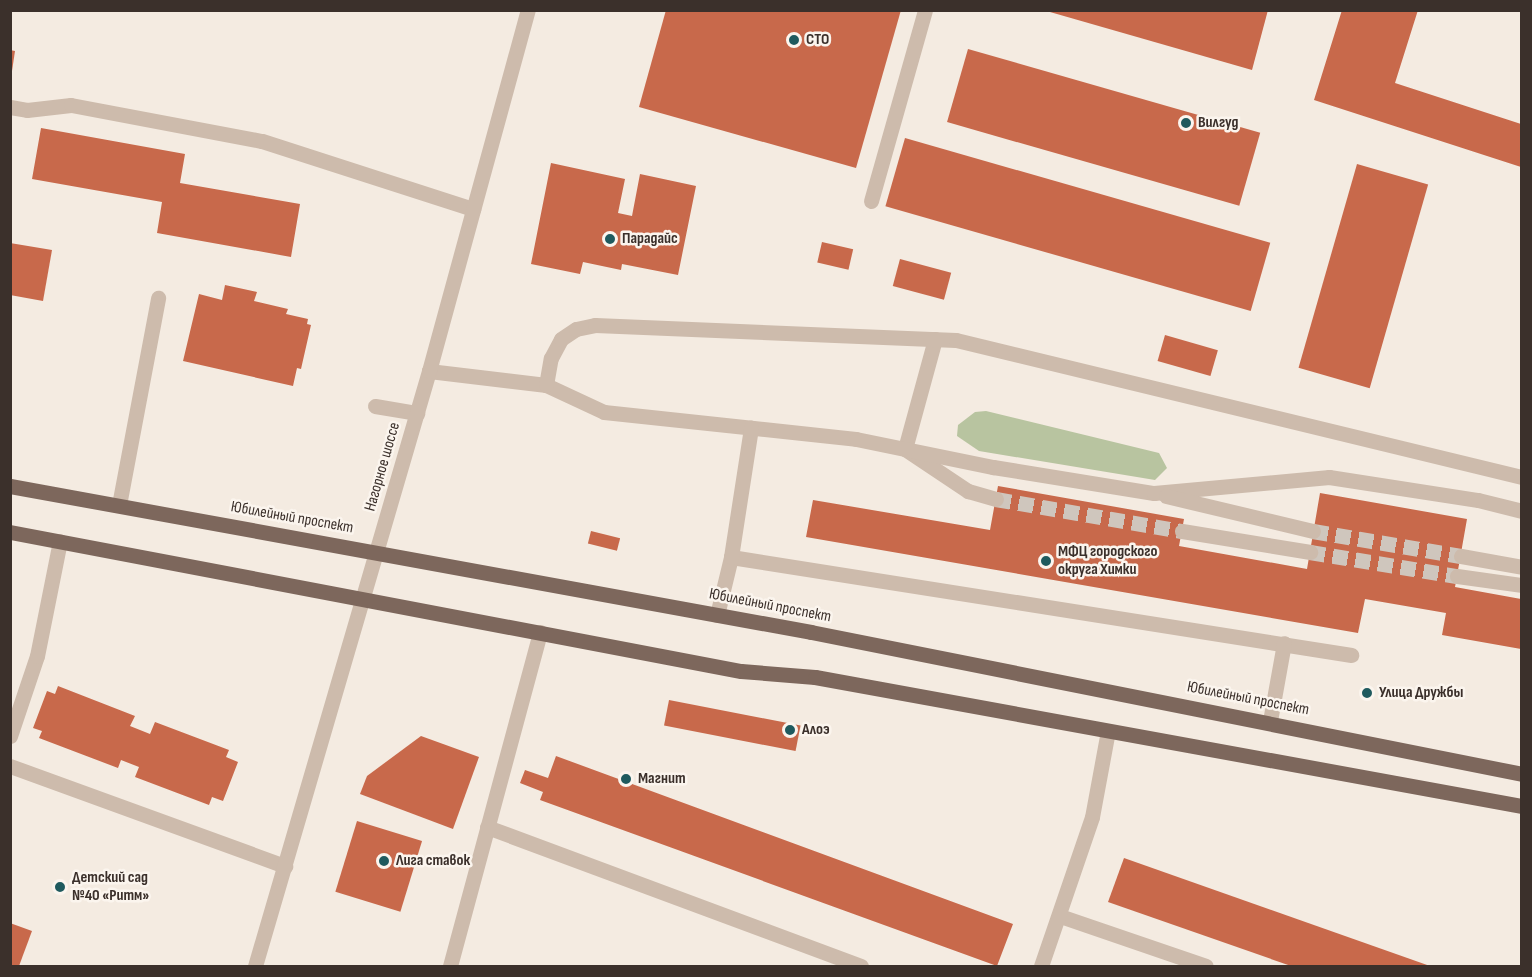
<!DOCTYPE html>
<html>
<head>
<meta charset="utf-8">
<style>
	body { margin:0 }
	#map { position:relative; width:1532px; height:977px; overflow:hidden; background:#f4ebe1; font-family:"Sofia Sans Condensed",sans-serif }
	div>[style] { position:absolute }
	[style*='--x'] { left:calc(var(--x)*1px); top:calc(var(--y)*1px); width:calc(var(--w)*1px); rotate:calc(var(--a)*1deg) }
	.green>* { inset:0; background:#b8c4a0 }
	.building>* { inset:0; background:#c8694b; transform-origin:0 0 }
	.minor-tunnel>* { height:15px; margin-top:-7.5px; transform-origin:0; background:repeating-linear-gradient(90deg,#cfc6bd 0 15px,transparent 0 23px) }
	.minor>* { height:15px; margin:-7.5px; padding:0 7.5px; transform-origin:7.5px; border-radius:7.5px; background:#cdbbac }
	.major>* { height:15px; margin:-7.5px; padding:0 7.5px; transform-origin:7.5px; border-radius:7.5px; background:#7d675c }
	.dots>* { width:16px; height:16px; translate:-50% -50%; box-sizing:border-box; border:3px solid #fbf5ee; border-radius:50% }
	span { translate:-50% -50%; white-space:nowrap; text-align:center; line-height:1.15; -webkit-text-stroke:5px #fbf5ee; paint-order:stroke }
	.poi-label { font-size:16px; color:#3b302b; font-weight:700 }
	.left { translate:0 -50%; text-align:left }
	.street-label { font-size:16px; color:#3b302b }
	.frame { position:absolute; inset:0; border:12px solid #3b302b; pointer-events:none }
</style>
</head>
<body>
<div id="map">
	<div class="green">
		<i style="clip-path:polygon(986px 411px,1159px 453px,1167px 468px,1155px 480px,979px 451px,957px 436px,958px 425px,975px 412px)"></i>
	</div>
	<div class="building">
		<i style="clip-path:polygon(666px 10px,901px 10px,856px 168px,639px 107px)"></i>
		<i style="clip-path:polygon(1043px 10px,1268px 10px,1252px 70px)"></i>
		<i style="clip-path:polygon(1342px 10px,1418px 10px,1395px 83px,1521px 124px,1521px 167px,1314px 100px)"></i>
		<i style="left:968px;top:49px;width:304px;height:76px;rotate:16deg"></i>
		<i style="clip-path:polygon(10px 50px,15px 51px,12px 71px,10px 71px)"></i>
		<i style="clip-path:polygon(41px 128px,185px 154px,180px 183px,300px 204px,291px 257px,157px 233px,162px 202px,32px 179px)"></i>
		<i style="left:905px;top:138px;width:380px;height:71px;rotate:16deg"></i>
		<i style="clip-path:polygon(551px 163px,625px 179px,618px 213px,632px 216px,640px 174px,696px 186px,678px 275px,622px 264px,621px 270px,583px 262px,580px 274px,531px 264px)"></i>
		<i style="left:1357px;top:164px;width:74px;height:212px;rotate:16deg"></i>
		<i style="left:822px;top:242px;width:32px;height:21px;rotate:13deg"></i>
		<i style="clip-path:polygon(10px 243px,52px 250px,43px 301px,10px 295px)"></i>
		<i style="left:900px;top:259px;width:53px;height:28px;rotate:15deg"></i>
		<i style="clip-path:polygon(225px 285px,257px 292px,254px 301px,288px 309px,286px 314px,308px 319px,307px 324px,311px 325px,301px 369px,297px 368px,293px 386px,183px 361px,199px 294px,222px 300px)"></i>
		<i style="left:1165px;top:335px;width:55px;height:27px;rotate:16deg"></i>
		<i style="clip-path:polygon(998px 486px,1184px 519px,1179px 546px,1307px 569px,1320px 493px,1467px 519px,1455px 587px,1521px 599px,1521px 649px,1442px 635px,1446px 613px,1365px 599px,1358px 633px,806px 537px,813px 500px,990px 530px)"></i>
		<i style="left:591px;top:531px;width:30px;height:13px;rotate:14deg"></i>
		<i style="clip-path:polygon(58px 686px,135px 716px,130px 726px,150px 734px,155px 722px,229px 750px,226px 757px,238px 762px,223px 801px,212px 797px,209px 805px,135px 777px,139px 767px,121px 760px,118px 768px,39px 738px,42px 731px,33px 728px,47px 691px,55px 694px)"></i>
		<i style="left:669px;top:700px;width:134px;height:26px;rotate:11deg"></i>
		<i style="clip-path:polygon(421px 736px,479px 757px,453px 829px,360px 794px,367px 776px)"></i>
		<i style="clip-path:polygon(556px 756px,1013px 924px,997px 966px,540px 800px,543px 792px,520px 783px,525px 770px,548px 778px)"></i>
		<i style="left:357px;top:821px;width:68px;height:74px;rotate:17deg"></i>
		<i style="clip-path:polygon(1124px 858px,1430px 966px,1291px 966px,1108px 902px)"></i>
		<i style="clip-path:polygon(10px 923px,32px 931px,19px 966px,10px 966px)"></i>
	</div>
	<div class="minor-tunnel">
		<i style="--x:996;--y:499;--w:189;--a:9.8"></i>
		<i style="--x:1313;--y:531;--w:150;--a:9.6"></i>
		<i style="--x:1310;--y:552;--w:149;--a:9.3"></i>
	</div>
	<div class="minor">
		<i style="--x:10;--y:107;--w:17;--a:10"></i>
		<i style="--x:27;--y:110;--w:44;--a:-6.5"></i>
		<i style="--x:71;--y:105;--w:194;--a:10.7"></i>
		<i style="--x:262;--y:141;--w:222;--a:17.9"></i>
		<i style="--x:871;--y:201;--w:198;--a:-74.2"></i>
		<i style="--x:935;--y:339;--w:114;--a:105.3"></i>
		<i style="--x:905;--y:449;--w:76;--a:33.7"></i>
		<i style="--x:968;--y:491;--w:29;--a:16"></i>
		<i style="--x:429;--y:371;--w:118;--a:6.8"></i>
		<i style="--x:546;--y:385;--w:64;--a:25"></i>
		<i style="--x:604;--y:412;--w:253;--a:6.1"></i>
		<i style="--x:856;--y:439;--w:140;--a:11.6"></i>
		<i style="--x:993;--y:467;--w:163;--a:9.2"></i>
		<i style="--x:1154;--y:493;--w:176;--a:-5.2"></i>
		<i style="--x:1329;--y:477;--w:151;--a:8.8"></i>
		<i style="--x:1478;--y:500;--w:45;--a:14"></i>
		<i style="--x:546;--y:385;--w:27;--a:-80"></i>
		<i style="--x:551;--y:358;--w:21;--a:-62"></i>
		<i style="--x:561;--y:339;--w:18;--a:-34"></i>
		<i style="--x:576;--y:329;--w:19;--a:-12"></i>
		<i style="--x:595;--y:325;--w:361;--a:2.4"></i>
		<i style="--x:956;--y:340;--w:582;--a:13.61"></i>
		<i style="--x:375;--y:406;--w:43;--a:9.5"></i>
		<i style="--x:1166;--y:496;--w:151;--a:13.4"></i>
		<i style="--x:119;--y:505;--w:211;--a:-79.3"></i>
		<i style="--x:1182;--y:531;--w:130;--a:9.3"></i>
		<i style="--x:1461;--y:556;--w:62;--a:10.2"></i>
		<i style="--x:731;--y:557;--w:628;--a:8.98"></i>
		<i style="--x:1457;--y:576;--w:66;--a:7.9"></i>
		<i style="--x:717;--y:615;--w:60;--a:-76.4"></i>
		<i style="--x:731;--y:557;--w:131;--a:-81.2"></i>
		<i style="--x:1270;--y:721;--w:79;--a:-79.8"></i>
		<i style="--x:10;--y:736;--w:84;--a:-71.4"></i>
		<i style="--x:37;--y:656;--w:117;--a:-78.7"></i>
		<i style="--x:10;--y:766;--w:293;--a:20"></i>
		<i style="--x:487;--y:827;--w:399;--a:20.4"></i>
		<i style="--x:1060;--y:916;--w:154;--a:18.9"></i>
		<i style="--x:255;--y:966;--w:620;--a:-73.7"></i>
		<i style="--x:429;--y:371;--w:374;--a:-74.7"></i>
		<i style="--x:450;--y:966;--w:346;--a:-74.9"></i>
		<i style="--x:1041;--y:966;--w:157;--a:-71.1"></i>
		<i style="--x:1092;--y:817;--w:87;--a:-79.5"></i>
	</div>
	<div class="major">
		<i style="--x:10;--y:486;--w:814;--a:10.33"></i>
		<i style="--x:811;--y:632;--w:725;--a:11.29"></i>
		<i style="--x:10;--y:532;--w:744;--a:10.77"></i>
		<i style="--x:741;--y:671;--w:74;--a:4.6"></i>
		<i style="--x:815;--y:677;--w:719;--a:10.34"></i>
	</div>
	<div class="dots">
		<i style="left:794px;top:40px;background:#1f5a5e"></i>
		<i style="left:1186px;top:123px;background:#1f5a5e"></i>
		<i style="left:610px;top:239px;background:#1f5a5e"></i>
		<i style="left:1046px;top:561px;background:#1f5a5e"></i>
		<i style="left:1367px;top:693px;background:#1f5a5e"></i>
		<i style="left:790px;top:730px;background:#1f5a5e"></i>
		<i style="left:626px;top:779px;background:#1f5a5e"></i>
		<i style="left:384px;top:861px;background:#1f5a5e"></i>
		<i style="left:60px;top:887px;background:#1f5a5e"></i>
	</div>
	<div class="poi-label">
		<span class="left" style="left:806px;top:40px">СТО</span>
		<span class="left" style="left:1198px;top:123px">Вилгуд</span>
		<span class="left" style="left:622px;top:239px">Парадайс</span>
		<span class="left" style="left:1058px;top:561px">МФЦ городского<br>округа Химки</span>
		<span class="left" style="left:1379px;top:693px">Улица Дружбы</span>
		<span class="left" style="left:802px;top:730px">Алоэ</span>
		<span class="left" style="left:638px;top:779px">Магнит</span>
		<span class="left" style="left:396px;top:861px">Лига ставок</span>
		<span class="left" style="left:72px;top:887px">Детский сад<br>№40 «Ритм»</span>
	</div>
	<div class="street-label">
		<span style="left:383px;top:467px;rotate:-74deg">Нагорное шоссе</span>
		<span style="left:292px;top:518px;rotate:10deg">Юбилейный проспект</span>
		<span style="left:770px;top:606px;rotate:11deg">Юбилейный проспект</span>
		<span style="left:1248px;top:699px;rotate:11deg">Юбилейный проспект</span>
	</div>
	<div class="frame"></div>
</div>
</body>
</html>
